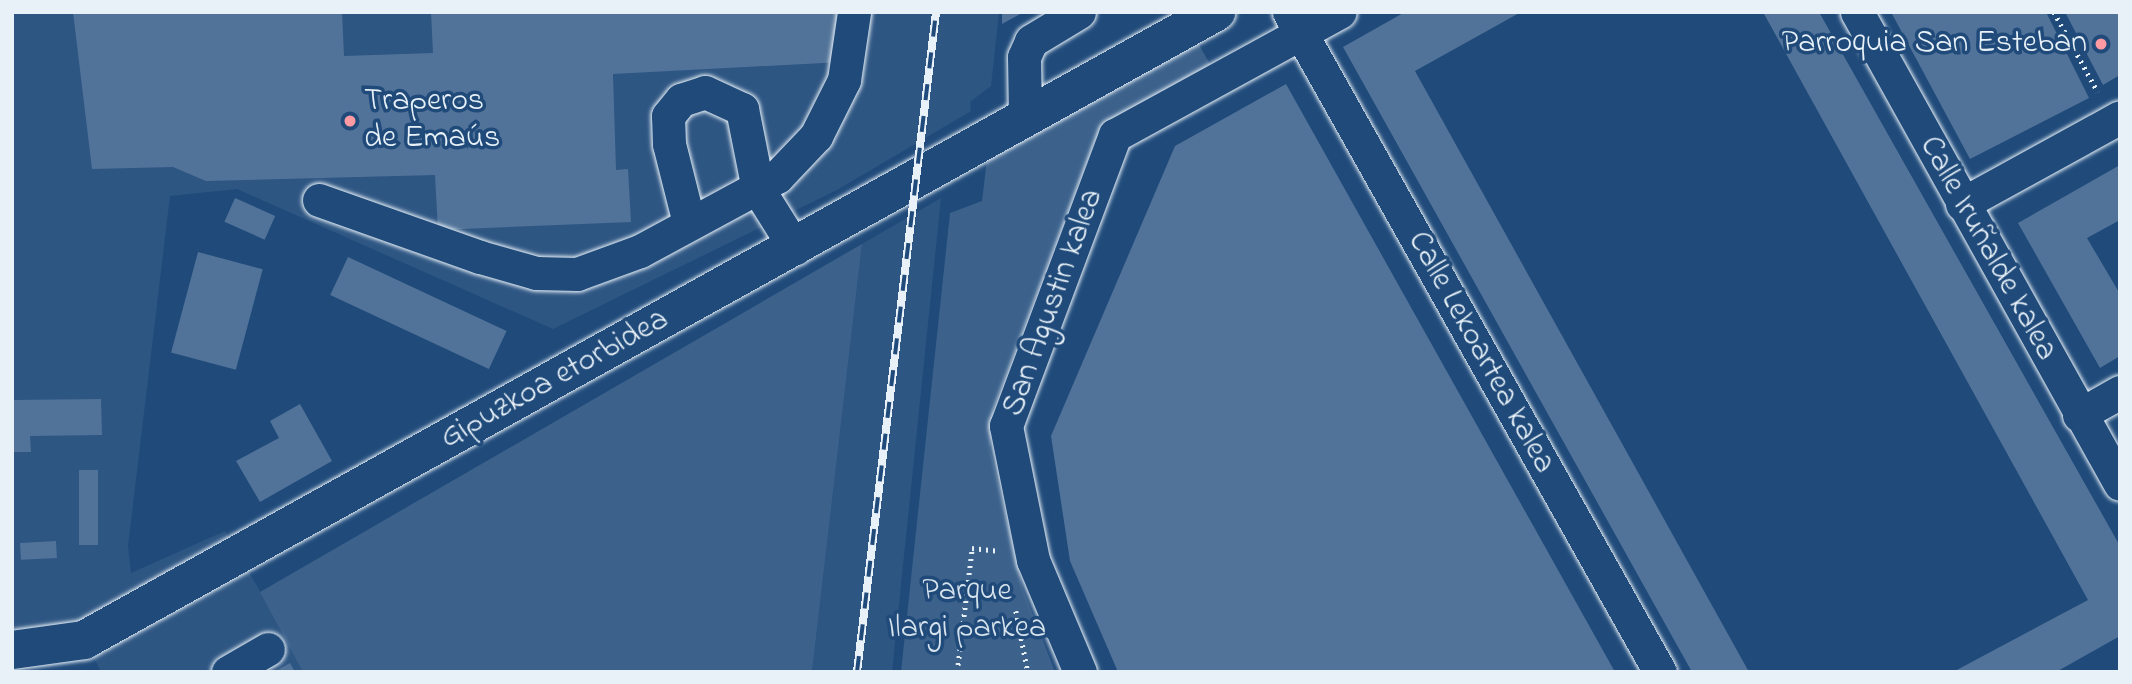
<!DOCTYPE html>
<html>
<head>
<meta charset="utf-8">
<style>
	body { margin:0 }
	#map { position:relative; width:2132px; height:684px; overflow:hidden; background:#1f4a7a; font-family:"Indie Flower",sans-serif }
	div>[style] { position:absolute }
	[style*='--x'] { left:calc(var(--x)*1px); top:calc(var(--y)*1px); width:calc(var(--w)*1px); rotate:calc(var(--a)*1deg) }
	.built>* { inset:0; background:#2e5683 }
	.green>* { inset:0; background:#3c628c }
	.building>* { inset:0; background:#517399; transform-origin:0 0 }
	.path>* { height:4.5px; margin-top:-2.25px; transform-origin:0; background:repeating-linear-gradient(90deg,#e8f1f8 0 2px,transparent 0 7px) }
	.roads { filter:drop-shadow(0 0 2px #e8f1f8) drop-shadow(0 0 2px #e8f1f8) }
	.minor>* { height:33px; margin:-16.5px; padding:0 16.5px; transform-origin:16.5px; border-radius:16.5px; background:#1f4a7a }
	.major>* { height:38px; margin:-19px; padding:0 19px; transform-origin:19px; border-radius:19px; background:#1f4a7a }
	.rail>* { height:8px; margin-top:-4px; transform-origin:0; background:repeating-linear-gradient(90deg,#1f4a7a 0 16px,#e8f1f8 0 32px); box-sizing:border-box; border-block:2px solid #e8f1f8 }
	.dots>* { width:19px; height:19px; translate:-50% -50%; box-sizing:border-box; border:4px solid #1f4a7a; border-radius:50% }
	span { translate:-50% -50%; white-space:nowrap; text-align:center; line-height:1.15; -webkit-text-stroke:7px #1f4a7a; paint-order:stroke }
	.poi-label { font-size:32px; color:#e8f1f8 }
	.right { translate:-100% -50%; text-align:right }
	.left { translate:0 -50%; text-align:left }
	.street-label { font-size:32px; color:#e8f1f8 }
	.park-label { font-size:32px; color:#d7e3ed }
	.frame { position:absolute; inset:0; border:14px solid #e8f1f8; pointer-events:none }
</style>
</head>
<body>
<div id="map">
	<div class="built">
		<i style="clip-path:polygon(12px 12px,999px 12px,991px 86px,970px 102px,971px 111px,837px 190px,553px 329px,237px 189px,170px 196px,128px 546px,131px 573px,225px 531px,307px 672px,101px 672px,75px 621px,40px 633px,12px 627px)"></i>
		<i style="clip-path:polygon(941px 198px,892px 672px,812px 672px,862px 244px)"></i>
	</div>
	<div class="green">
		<i style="clip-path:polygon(1194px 36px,1214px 71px,1095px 140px,993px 409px,990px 448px,1023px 589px,1055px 672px,901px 672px,950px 213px,982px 201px,987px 159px)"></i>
		<i style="clip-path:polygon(862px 244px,812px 672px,303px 672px,260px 592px)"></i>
	</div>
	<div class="building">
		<i style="clip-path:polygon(73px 12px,342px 12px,344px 56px,433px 53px,431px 12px,839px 12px,842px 62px,613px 74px,616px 170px,628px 169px,631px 222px,438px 230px,435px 175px,206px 181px,173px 167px,92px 169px)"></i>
		<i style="clip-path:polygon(1002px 12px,1024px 12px,1002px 24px)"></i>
		<i style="clip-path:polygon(1405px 12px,1521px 12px,1415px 71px,1749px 672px,1692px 672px,1343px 47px)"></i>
		<i style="clip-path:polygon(1763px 12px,1819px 12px,2120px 546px,2120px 636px,2056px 672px,1953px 672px,2088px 600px)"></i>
		<i style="clip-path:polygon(1891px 12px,2046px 12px,2089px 98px,1970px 159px)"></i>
		<i style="clip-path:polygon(2065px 12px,2120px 12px,2120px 75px,2103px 85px)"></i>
		<i style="clip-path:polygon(1286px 84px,1615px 672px,1118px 672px,1070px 561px,1051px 436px,1175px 146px)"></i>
		<i style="clip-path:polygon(2120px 165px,2120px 220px,2087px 238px,2120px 294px,2120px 356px,2100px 368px,2018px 223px)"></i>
		<i style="left:235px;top:198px;width:44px;height:26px;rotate:24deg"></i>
		<i style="left:198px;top:252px;width:67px;height:104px;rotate:15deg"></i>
		<i style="left:348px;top:257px;width:175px;height:42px;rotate:25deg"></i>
		<i style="clip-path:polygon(101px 399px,102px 435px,30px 436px,31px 452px,12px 452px,12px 400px)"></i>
		<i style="clip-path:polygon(300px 404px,332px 461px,260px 502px,236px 461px,279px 438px,270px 421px)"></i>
		<i style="left:79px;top:470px;width:19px;height:75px"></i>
		<i style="left:56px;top:541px;width:17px;height:36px;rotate:87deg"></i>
		<i style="clip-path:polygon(290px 663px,295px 672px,274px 672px)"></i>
	</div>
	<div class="path">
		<i style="--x:2054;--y:12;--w:91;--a:61.2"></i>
		<i style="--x:1016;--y:611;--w:62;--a:78.9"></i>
		<i style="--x:957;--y:672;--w:125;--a:-83.1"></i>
		<i style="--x:972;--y:548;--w:28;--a:6"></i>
	</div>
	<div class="roads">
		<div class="minor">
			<i style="--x:1289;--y:12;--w:757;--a:60.66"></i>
			<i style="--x:1857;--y:12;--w:540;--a:60.87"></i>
			<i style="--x:1025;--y:119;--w:62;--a:-90.9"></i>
			<i style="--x:1024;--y:57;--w:17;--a:-66"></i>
			<i style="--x:1031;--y:41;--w:56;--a:-31.1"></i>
			<i style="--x:319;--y:200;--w:171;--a:19.5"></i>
			<i style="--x:480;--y:257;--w:58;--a:15.9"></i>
			<i style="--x:536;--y:273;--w:41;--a:1.4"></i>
			<i style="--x:577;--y:274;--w:67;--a:-20.1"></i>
			<i style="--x:640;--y:251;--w:156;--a:-28.4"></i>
			<i style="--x:777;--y:177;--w:57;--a:-46.4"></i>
			<i style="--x:816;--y:136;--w:63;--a:-63.4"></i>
			<i style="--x:844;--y:80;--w:69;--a:-81.6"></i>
			<i style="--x:1962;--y:204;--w:180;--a:-28.8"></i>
			<i style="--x:689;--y:223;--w:81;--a:-104.2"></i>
			<i style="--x:669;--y:144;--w:28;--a:-92"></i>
			<i style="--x:668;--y:116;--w:21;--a:-51"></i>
			<i style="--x:681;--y:100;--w:25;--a:-18"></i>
			<i style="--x:705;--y:92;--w:41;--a:24.7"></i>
			<i style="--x:742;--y:109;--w:82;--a:78.7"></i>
			<i style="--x:758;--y:189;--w:70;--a:57.9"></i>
			<i style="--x:2079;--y:415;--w:47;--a:-29.3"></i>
			<i style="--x:228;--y:672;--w:46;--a:-29.9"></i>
			<i style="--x:1080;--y:672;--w:121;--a:-112.8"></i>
			<i style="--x:1033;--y:560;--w:137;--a:-101.4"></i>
			<i style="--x:1006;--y:426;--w:311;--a:-69.5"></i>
			<i style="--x:1115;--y:135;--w:256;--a:-28.7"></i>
		</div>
		<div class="major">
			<i style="--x:12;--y:650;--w:73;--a:-7.9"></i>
			<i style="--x:84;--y:640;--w:1295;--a:-29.02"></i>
		</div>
	</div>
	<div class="rail">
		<i style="--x:857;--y:672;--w:665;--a:-83.17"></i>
	</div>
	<div class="dots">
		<i style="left:2101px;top:44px;background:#ff9aa2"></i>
		<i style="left:350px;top:121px;background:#ff9aa2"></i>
	</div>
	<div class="poi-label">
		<span class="right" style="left:2087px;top:44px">Parroquia San Esteban</span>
		<span class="left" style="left:364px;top:121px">Traperos<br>de Emaús</span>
	</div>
	<div class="street-label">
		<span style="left:1987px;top:249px;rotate:61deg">Calle Iruñalde kalea</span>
		<span style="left:1054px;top:303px;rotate:-70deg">San Agustin kalea</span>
		<span style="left:1480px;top:353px;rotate:61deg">Calle Lekoartea kalea</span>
		<span style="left:555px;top:380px;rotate:-29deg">Gipuzkoa etorbidea</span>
	</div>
	<div class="park-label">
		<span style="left:967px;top:611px">Parque<br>Ilargi parkea</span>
	</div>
	<div class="frame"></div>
</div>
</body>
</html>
